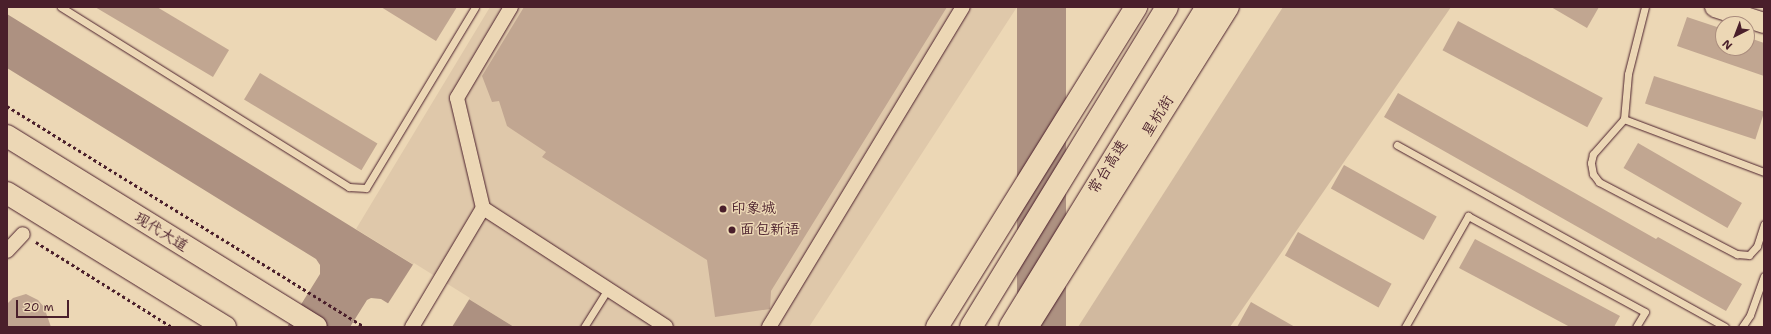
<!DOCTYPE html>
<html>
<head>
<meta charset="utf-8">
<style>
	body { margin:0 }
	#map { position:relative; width:1771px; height:334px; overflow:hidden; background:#ecd7b5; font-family:"Shantell Sans","LXGW WenKai TC",sans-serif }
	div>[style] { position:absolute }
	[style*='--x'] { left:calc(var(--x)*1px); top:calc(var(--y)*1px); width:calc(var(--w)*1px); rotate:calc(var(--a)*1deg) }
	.built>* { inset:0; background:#dfc8aa }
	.green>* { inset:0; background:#d1b99f }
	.water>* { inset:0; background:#ad9181; transform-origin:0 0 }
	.pier>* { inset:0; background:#ecd7b5 }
	.building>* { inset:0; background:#c1a691; transform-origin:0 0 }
	.path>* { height:2.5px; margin-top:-1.25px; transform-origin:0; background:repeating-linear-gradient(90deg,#4a1f2b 0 3px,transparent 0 6px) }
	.roads { filter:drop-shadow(0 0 1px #4a1f2b) drop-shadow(0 0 1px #4a1f2b) }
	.lane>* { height:7px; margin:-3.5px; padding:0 3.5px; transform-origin:3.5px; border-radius:3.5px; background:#ecd7b5 }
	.street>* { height:14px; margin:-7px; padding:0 7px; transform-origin:7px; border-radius:7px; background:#ecd7b5 }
	.secondary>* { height:20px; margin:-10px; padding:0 10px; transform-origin:10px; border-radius:10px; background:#ecd7b5 }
	.primary>* { height:22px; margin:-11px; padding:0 11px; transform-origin:11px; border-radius:11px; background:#ecd7b5 }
	.highway>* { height:22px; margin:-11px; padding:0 11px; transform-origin:11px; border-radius:11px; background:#ecd7b5 }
	.dots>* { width:11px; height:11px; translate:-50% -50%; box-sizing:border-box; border:2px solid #ecd7b5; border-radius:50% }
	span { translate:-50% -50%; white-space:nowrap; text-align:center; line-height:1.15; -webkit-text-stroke:3px #ecd7b5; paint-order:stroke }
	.street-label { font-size:15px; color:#4a1f2b }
	.poi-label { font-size:15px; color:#4a1f2b }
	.left { translate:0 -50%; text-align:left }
	.frame { position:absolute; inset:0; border:8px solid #4a1f2b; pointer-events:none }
	.north { position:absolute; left:1715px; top:16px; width:40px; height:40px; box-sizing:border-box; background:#ecd7b5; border:1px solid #ab8d7e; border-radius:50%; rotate:222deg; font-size:11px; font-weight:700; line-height:16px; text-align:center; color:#4a1f2b }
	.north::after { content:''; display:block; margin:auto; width:14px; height:18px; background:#4a1f2b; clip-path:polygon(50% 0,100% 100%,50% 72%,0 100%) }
	.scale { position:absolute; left:16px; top:300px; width:53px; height:18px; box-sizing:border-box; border:2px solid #4a1f2b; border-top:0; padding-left:5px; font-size:12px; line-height:14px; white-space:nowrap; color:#4a1f2b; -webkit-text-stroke:3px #ecd7b5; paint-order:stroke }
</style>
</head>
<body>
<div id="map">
	<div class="built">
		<i style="clip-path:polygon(490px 7px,1017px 7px,809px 327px,514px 327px,356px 229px)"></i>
	</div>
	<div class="green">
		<i style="clip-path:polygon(1283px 7px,1451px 7px,1230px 327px,1078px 327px)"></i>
	</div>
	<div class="water">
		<i style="left:1017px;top:7px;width:49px;height:382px"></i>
		<i style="clip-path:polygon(7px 14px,514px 327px,426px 327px,381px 299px,371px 298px,367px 300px,350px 327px,287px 327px,320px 274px,320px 265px,316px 259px,7px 68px)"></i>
	</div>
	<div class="pier">
		<i style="clip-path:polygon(414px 263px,470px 298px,452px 327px,423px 327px,387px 305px)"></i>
	</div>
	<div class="building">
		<i style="clip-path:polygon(95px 7px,157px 7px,229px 50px,213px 77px)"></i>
		<i style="clip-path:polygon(381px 7px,457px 7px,436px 41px)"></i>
		<i style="clip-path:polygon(524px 7px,947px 7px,771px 291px,770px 309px,715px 317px,707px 260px,542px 157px,546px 152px,507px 126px,499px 101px,492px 102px,482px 76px)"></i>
		<i style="clip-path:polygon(1551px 7px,1599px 7px,1587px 28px)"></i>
		<i style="clip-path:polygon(1687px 17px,1723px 29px,1723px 48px,1747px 48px,1747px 37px,1764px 43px,1764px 76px,1677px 46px)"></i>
		<i style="left:1458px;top:21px;width:164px;height:33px;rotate:28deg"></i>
		<i style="left:260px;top:73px;width:137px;height:31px;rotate:31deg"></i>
		<i style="left:1654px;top:76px;width:116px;height:29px;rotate:18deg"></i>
		<i style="clip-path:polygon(1398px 93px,1656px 239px,1658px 237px,1742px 284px,1726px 311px,1384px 117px)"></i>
		<i style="left:1638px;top:143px;width:120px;height:29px;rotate:30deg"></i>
		<i style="left:1344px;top:165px;width:106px;height:27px;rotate:29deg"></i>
		<i style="left:1298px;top:232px;width:107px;height:27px;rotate:29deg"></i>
		<i style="clip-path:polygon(1475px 239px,1620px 316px,1614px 327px,1570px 327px,1459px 268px)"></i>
		<i style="clip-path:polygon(26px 294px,38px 300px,44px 307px,51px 327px,7px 327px,7px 304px,13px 298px)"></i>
		<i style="clip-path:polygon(1251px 302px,1295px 327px,1237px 327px)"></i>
	</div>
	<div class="path">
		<i style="--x:7;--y:106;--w:421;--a:31.7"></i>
		<i style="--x:36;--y:242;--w:160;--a:32"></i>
	</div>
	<div class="roads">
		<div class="lane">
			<i style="--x:61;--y:7;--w:340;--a:32"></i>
			<i style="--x:349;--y:187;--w:17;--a:3"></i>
			<i style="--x:366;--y:188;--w:211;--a:-58.9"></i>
			<i style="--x:1624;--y:119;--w:45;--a:-84.9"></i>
			<i style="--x:1628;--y:74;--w:69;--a:-75.8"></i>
			<i style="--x:1397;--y:145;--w:375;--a:29"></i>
			<i style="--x:1764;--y:172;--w:150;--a:-159.3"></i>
			<i style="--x:1624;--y:119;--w:47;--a:131.5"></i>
			<i style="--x:1593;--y:154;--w:9;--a:103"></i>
			<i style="--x:1591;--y:163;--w:11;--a:80"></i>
			<i style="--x:1593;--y:174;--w:10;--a:53"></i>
			<i style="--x:1599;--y:182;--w:156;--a:27.6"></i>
			<i style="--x:1737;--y:254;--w:12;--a:5"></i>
			<i style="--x:1749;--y:255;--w:12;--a:-48"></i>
			<i style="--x:1757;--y:246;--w:23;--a:-72"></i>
			<i style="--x:584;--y:327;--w:45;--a:-57.7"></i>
			<i style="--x:1405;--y:327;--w:128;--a:-60.4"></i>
			<i style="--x:1468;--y:216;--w:201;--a:28.5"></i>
			<i style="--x:1645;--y:312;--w:17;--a:121"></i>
			<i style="--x:1742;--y:327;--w:14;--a:-56"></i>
			<i style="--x:1750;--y:315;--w:41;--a:-70.3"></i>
		</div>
		<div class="street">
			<i style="--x:511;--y:7;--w:106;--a:120.7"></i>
			<i style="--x:457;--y:98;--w:113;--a:76.7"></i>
			<i style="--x:483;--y:208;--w:218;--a:33"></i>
			<i style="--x:7;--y:251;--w:23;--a:-47"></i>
			<i style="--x:412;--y:327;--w:139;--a:-59.2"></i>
			<i style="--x:769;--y:327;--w:374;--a:-58.8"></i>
		</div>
		<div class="secondary">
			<i style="--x:1715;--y:7;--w:52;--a:18.1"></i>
		</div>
		<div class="primary">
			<i style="--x:7;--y:136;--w:363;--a:31.7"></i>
			<i style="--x:7;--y:193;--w:256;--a:31.6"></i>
			<i style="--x:937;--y:327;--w:377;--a:-58.1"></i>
			<i style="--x:1027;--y:327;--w:378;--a:-57.9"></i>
		</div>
		<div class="highway">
			<i style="--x:971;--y:327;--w:375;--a:-58.5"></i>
			<i style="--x:1010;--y:327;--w:376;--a:-58.4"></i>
		</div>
	</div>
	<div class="dots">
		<i style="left:723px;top:209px;background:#4a1f2b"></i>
		<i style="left:732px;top:230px;background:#4a1f2b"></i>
	</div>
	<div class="street-label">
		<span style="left:1158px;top:116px;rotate:-58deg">星杭街</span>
		<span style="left:1108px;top:167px;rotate:-58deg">常台高速</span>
		<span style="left:161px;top:232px;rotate:32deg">现代大道</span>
	</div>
	<div class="poi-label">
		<span class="left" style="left:731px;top:209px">印象城</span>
		<span class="left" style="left:740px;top:230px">面包新语</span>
	</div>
	<div class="frame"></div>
	<div class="north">N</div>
	<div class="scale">20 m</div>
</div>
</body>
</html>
